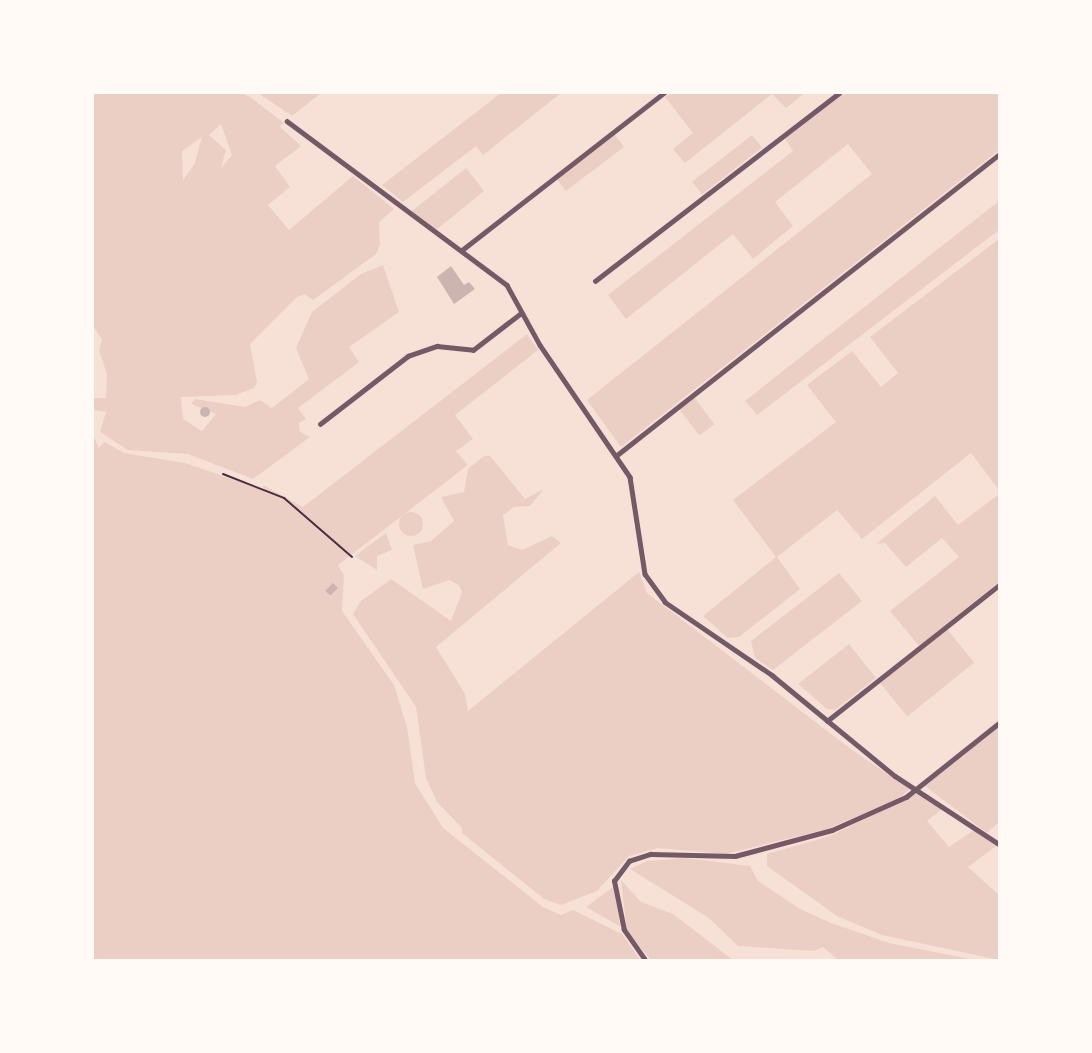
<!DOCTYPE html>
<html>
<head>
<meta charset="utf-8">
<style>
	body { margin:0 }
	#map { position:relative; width:1092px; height:1053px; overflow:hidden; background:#f7e1d7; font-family:"Public Sans",sans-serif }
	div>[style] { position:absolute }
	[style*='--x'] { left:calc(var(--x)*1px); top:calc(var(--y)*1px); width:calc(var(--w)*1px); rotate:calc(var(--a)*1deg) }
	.green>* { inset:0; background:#ebcfc5; transform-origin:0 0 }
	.round { border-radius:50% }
	.building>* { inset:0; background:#ccb4b1; transform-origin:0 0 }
	.path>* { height:2px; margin:-1px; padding:0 1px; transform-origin:1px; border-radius:1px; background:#4a2c40 }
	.minor>* { height:4.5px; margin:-2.25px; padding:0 2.25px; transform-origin:2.25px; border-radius:2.25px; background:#755966 }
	span { translate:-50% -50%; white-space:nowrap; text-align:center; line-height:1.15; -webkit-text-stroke:7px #fffaf5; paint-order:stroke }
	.frame { position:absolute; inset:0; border:94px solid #fffaf5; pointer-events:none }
</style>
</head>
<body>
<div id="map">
	<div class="green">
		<i style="clip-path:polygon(evenodd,93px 93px,241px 93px,250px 97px,284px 123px,279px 126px,301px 146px,275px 166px,290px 187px,268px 205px,289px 230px,353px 176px,394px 209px,379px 222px,380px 244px,376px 254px,313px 300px,305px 294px,297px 297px,250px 344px,257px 382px,254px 388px,235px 395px,181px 397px,183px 419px,202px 431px,216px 414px,191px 404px,195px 399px,245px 407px,260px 400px,272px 408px,309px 379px,296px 348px,312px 312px,361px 274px,383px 265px,399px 312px,349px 347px,359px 362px,298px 408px,306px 419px,299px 423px,300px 432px,310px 437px,253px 479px,188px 454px,128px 450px,100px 432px,106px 412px,93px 410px,93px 398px,106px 398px,107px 374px,99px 350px,102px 340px,93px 326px,93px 93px,221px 124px,232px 155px,221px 168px,226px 150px,209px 135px,221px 124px,93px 93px,202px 137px,194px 165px,183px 180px,182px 151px,202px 137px)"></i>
		<i style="clip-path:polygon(258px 93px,321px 93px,292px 116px)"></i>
		<i style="clip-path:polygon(501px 93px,561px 93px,483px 155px,476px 146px,403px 202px,382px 185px)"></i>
		<i style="clip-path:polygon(671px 93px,805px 93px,786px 108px,772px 94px,685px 163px,673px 149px,693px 133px,665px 97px)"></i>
		<i style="clip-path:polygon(840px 93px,999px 93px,999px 150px,621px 447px,587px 400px,872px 174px,848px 144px,775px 202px,793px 226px,753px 259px,733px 234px,626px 319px,608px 295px,793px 151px,784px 137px)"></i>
		<i style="left:615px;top:135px;width:15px;height:73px;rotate:53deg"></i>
		<i style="left:752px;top:135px;width:16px;height:76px;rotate:52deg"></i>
		<i style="clip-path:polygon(466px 168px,484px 191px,436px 230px,420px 220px,412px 211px)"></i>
		<i style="clip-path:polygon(999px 201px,999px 230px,757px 415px,745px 401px)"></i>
		<i style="clip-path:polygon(999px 239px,999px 490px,971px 453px,862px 539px,837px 510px,777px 557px,800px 589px,739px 637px,728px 638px,703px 616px,776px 557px,733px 500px,836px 422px,807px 385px,852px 351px,881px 387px,898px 373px,870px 337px)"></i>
		<i style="clip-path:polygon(527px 334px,538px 350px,455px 415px,473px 439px,456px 451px,468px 465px,338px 565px,344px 575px,342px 611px,394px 685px,407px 727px,415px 783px,443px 828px,543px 907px,561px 915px,573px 910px,622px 934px,640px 960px,93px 960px,93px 435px,99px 448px,104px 442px,124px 453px,185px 463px,264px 490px,263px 485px,303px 507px)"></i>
		<i style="left:694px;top:397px;width:34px;height:19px;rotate:53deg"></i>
		<i style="clip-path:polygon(484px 456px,490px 456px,525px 499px,544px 489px,530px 506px,514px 507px,503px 515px,508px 545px,522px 550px,552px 536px,561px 543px,436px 647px,465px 694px,468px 711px,639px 572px,647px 593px,852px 750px,910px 789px,898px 799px,827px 829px,725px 854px,658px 848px,629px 856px,597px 891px,561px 905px,544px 899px,462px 833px,462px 828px,437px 802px,426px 778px,416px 707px,353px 614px,361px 601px,391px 579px,451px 621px,462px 592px,459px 585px,449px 580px,423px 589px,413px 545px,431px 541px,454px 521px,441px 497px,464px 492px,468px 469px)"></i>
		<i style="clip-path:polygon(999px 494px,999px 582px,919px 646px,890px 611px,959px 557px,942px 538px,906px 567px,885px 543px,876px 544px,935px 496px,958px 525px)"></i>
		<i class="round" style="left:399px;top:512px;width:24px;height:24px"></i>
		<i style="clip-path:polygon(386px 533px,392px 550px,377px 556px,377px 570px,355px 556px)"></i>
		<i style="clip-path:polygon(839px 573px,862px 601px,773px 670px,755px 658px,751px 641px)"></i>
		<i style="left:947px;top:629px;width:43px;height:86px;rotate:51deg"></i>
		<i style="clip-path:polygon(849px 644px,876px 678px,835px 710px,827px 709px,798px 684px)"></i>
		<i style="clip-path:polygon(999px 727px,999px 822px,987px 833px,925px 786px)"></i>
		<i style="clip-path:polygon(918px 793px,942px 809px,927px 821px,949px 847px,974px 830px,996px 846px,968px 867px,999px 895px,999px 960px,882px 935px,837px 916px,767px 866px,767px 854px,830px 836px)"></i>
		<i style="clip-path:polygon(685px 858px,750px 866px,758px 881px,800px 909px,831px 923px,889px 943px,975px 960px,838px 960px,823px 947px,814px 951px,738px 946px,709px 918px,630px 869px,647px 861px)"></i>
		<i style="clip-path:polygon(621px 880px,641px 902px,673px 914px,733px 960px,651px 960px,627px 932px)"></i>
		<i style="clip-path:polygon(613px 887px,621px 927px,586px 907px)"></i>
	</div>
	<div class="building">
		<i style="clip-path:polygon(451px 266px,464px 285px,469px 282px,475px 289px,454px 304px,437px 277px)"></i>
		<i class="round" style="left:200px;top:407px;width:10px;height:10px"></i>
		<i style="left:333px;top:583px;width:7px;height:11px;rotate:45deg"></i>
	</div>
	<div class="path">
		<i style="--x:223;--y:474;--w:66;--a:21.5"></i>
		<i style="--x:284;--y:498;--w:90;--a:40.9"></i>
	</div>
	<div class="minor">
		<i style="--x:287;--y:121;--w:274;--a:36.7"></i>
		<i style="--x:507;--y:285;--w:68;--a:61.2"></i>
		<i style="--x:540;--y:345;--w:160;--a:55.7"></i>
		<i style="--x:630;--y:477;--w:98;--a:81.2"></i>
		<i style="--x:645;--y:574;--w:34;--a:54"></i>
		<i style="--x:665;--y:602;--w:130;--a:34.3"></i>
		<i style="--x:772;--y:675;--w:159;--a:39.4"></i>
		<i style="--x:895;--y:776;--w:124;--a:33.2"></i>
		<i style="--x:462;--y:250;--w:256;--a:-37.9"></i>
		<i style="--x:595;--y:281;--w:308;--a:-37.6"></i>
		<i style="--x:320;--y:424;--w:111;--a:-37.7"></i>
		<i style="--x:408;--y:356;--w:31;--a:-19"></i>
		<i style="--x:437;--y:346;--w:36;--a:6"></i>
		<i style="--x:473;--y:350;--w:61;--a:-37.6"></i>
		<i style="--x:617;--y:455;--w:486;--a:-38.2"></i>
		<i style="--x:827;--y:721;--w:219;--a:-38.3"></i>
		<i style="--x:645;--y:960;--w:37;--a:-125"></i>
		<i style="--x:624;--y:930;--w:50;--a:-101.5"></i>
		<i style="--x:614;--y:881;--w:25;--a:-53"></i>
		<i style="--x:629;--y:861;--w:23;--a:-18"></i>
		<i style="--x:651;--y:854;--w:84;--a:1.4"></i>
		<i style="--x:735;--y:856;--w:100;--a:-15"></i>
		<i style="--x:832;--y:830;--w:81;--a:-24"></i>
		<i style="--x:906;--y:797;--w:119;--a:-38.5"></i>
	</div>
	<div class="frame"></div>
</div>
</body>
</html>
